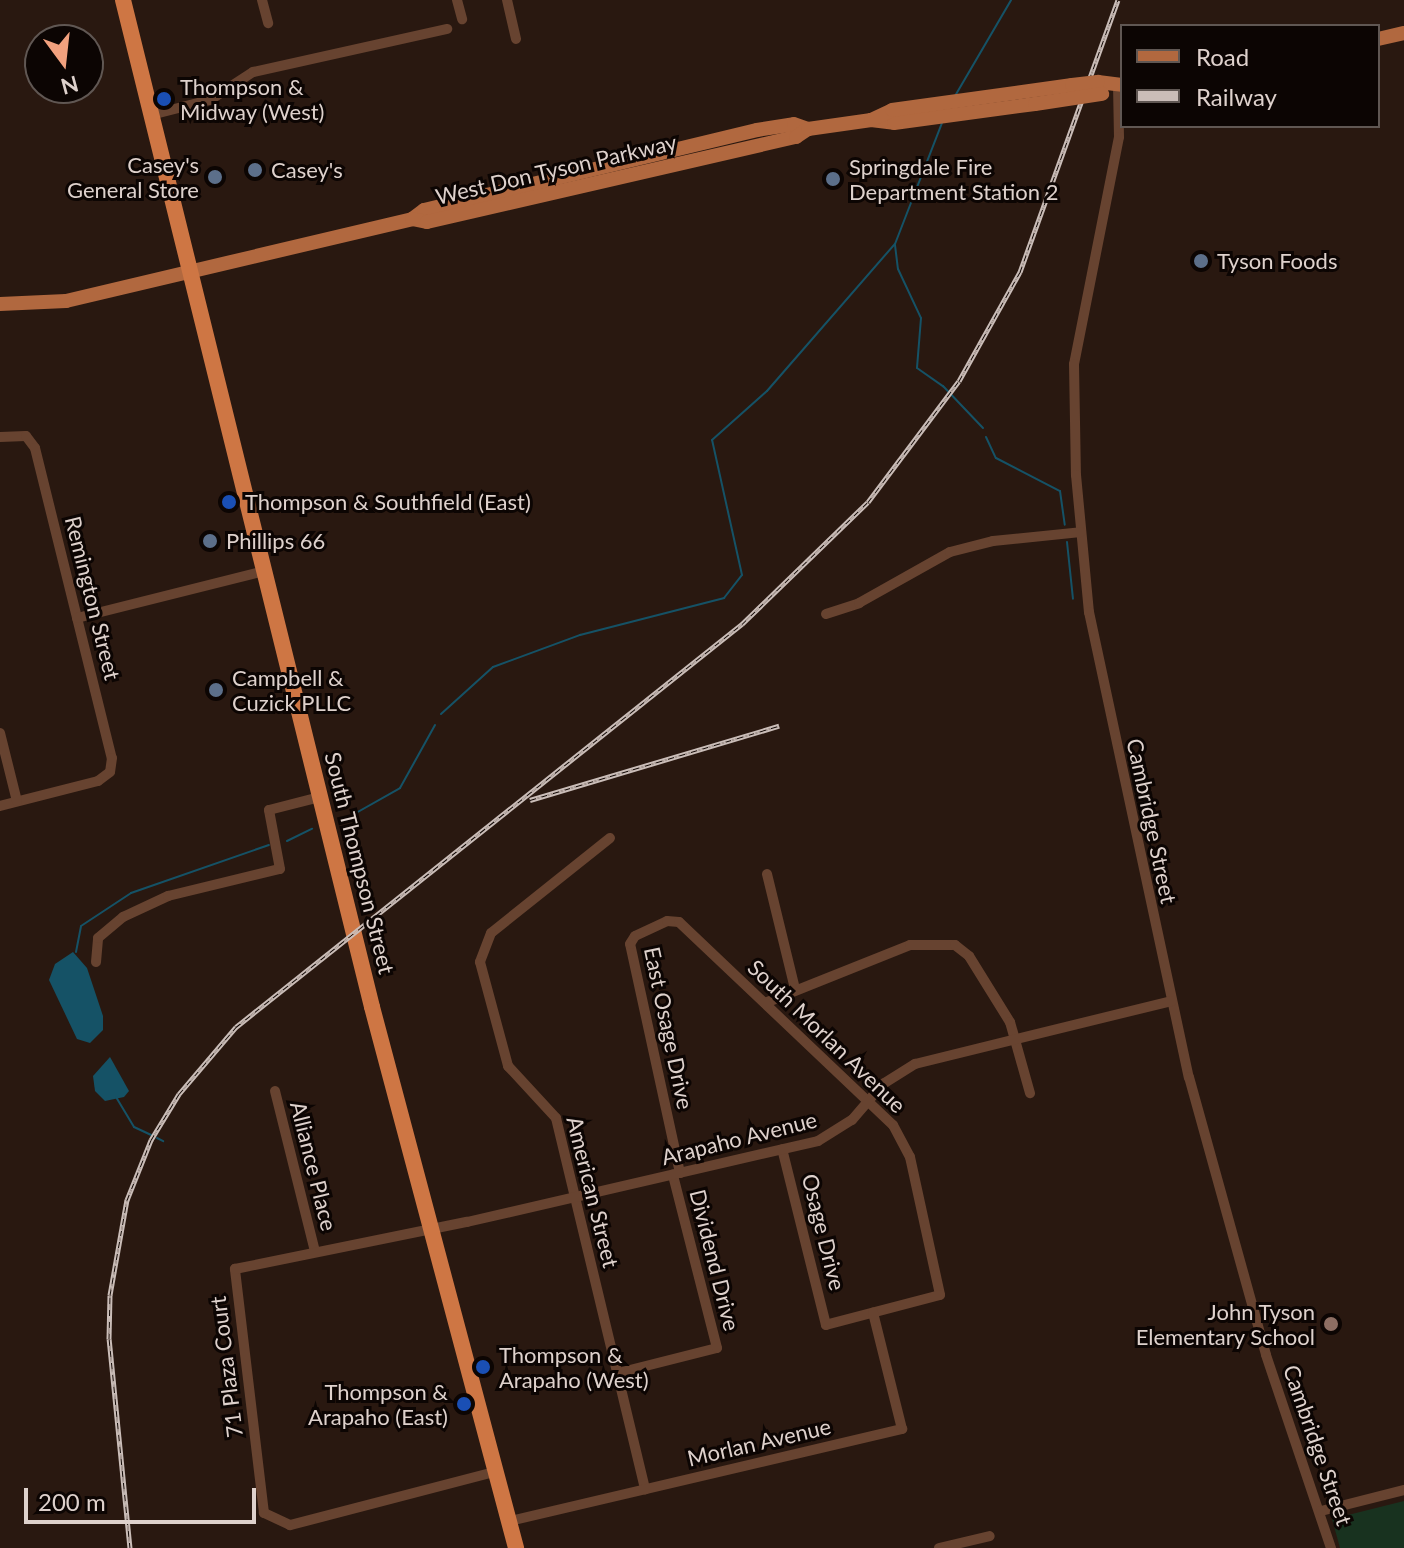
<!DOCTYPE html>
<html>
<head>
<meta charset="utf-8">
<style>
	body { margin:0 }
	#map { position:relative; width:1404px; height:1548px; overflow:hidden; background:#291810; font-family:Lato,sans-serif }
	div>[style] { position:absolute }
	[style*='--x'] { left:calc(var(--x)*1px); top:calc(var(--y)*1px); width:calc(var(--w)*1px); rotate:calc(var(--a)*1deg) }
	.green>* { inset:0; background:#18321f }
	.water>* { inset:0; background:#155266 }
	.stream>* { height:2px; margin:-1px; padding:0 1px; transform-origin:1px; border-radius:1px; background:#155266 }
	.minor>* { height:10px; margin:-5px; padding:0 5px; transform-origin:5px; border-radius:5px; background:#674330 }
	.major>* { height:14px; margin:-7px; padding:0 7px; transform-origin:7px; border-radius:7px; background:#b1683f }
	.highway>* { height:16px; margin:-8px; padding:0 8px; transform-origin:8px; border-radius:8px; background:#ce7644 }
	.rail>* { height:5px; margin-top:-2.5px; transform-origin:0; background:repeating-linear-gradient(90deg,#0c0503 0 6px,#cabdb8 0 12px); box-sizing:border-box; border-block:2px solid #cabdb8 }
	.major-bridge>* { height:14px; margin:-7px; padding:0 7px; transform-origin:7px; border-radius:7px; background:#b1683f }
	.dots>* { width:22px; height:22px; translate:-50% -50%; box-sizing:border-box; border:4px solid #0c0503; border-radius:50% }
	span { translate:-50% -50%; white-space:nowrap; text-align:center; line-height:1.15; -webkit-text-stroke:6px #0c0503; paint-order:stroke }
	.poi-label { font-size:22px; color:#ded1cc }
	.left { translate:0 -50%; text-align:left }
	.right { translate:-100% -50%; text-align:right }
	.street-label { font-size:22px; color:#ded1cc }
	.legend { position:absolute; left:1120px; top:24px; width:260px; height:104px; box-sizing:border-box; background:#0c0503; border:2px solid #605753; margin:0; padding:10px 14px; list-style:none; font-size:24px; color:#ded1cc }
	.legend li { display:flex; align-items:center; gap:16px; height:40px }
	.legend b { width:40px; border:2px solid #605753 }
	.north { position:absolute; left:24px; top:24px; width:80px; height:80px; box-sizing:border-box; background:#0c0503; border:2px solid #605753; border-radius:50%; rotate:165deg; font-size:22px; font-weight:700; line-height:32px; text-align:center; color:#ded1cc }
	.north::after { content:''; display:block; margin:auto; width:28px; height:36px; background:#f2a17e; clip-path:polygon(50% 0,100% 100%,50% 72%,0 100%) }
	.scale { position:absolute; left:24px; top:1488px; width:232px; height:36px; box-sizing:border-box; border:4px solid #ded1cc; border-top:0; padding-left:10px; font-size:24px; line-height:28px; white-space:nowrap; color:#ded1cc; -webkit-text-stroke:6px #0c0503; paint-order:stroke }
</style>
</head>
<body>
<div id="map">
	<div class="green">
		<i style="clip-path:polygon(1404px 1501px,1404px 1548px,1340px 1548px,1332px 1519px)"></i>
	</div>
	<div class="water">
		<i style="clip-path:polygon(73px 952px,87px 968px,103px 1016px,103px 1030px,90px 1043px,77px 1039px,49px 980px,55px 964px)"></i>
		<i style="clip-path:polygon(110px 1057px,129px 1091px,124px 1097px,105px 1101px,95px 1091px,93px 1076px)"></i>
	</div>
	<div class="stream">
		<i style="--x:955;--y:96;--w:111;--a:-59.7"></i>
		<i style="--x:895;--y:245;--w:24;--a:83"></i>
		<i style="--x:898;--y:269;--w:54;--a:64.9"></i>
		<i style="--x:921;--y:318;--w:50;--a:94.6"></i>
		<i style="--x:917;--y:368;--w:32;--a:35"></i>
		<i style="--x:943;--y:386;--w:58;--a:46.4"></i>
		<i style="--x:986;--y:437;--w:23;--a:65"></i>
		<i style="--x:996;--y:458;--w:72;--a:27.3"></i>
		<i style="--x:1060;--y:491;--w:34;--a:82"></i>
		<i style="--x:1067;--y:542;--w:57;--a:84"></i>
		<i style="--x:441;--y:714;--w:70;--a:-42.1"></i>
		<i style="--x:493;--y:667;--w:93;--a:-20.2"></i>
		<i style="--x:580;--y:635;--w:149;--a:-14.4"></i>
		<i style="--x:724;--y:598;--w:29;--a:-52"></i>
		<i style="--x:742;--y:575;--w:138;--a:-102.5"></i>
		<i style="--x:712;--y:440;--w:74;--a:-41.7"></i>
		<i style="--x:767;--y:391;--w:195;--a:-49"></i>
		<i style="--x:895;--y:244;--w:130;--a:-68.8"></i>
		<i style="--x:340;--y:822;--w:69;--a:-29.5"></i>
		<i style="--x:400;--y:788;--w:72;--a:-60.9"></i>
		<i style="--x:287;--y:841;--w:28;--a:-26"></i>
		<i style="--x:76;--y:952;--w:26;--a:-79"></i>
		<i style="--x:81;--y:926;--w:60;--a:-33.4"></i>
		<i style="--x:131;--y:893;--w:146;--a:-19.2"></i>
		<i style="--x:116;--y:1097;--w:35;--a:59"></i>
		<i style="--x:134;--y:1127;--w:19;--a:25"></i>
		<i style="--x:157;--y:1138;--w:7;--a:27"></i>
	</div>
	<div class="minor">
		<i style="--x:262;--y:0;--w:24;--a:75"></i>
		<i style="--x:457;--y:0;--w:20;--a:75"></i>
		<i style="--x:507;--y:0;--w:40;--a:77"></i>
		<i style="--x:1118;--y:85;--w:52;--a:88.9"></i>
		<i style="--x:1119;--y:137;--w:231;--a:101.2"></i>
		<i style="--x:1074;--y:364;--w:111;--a:89"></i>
		<i style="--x:1076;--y:475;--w:138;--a:84.6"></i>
		<i style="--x:1089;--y:612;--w:476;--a:77.9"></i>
		<i style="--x:1189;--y:1077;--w:288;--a:74.5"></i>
		<i style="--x:1266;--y:1355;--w:204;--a:71.4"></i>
		<i style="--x:151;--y:115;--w:61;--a:-14.3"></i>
		<i style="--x:210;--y:100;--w:51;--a:-33.1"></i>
		<i style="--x:253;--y:72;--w:199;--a:-12.5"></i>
		<i style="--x:0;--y:437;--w:26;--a:-2"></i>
		<i style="--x:26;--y:436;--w:15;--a:53"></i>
		<i style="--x:35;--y:448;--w:319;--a:76.1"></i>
		<i style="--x:112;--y:758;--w:14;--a:98"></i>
		<i style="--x:110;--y:772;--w:15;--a:143"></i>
		<i style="--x:98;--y:781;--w:101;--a:165.7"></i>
		<i style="--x:826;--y:614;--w:35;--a:-18"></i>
		<i style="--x:859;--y:603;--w:104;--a:-29.3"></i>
		<i style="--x:950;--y:552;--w:44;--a:-14.3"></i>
		<i style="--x:993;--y:541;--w:88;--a:-5.8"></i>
		<i style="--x:77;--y:618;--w:193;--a:-14.1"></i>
		<i style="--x:0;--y:733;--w:70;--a:76"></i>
		<i style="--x:610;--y:838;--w:152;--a:141.4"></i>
		<i style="--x:491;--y:933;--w:31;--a:111"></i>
		<i style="--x:480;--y:962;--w:108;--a:74.9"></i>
		<i style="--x:508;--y:1066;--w:71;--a:47.3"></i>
		<i style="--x:556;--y:1118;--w:382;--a:76.5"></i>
		<i style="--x:767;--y:874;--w:118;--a:76.3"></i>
		<i style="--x:96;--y:962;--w:24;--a:-85"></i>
		<i style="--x:98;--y:938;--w:33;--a:-40"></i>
		<i style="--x:123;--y:917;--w:50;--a:-25"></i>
		<i style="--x:168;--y:896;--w:115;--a:-13.6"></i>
		<i style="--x:280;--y:869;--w:60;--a:-100.6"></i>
		<i style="--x:269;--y:810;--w:53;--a:-14.3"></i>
		<i style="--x:765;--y:1003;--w:156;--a:-21.8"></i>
		<i style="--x:910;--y:945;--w:45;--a:0"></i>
		<i style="--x:955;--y:945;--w:18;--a:38"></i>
		<i style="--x:969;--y:956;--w:78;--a:58.2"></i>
		<i style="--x:1010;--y:1022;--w:74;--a:74.3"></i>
		<i style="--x:275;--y:1091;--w:165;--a:76"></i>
		<i style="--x:680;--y:1173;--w:234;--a:-102.3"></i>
		<i style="--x:630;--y:944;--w:9;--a:-58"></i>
		<i style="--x:635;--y:936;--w:35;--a:-25"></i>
		<i style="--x:667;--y:921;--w:12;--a:5"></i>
		<i style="--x:679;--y:922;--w:295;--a:43.5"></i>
		<i style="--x:893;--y:1125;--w:36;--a:62"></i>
		<i style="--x:910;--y:1157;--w:141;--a:77.7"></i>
		<i style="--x:940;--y:1295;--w:118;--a:165.3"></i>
		<i style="--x:826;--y:1325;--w:181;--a:-104"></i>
		<i style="--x:618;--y:1373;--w:102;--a:-14.2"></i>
		<i style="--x:717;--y:1348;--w:179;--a:-104.3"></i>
		<i style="--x:498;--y:1471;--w:215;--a:165.4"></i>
		<i style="--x:290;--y:1525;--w:29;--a:-155"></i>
		<i style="--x:264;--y:1513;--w:246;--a:-96.8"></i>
		<i style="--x:235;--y:1269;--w:237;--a:-11.5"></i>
		<i style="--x:467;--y:1222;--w:360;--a:-13"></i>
		<i style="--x:818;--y:1141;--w:40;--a:-32"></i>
		<i style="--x:852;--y:1120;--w:48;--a:-49.3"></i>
		<i style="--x:883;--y:1084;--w:38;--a:-32"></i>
		<i style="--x:915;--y:1064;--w:264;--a:-13.8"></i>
		<i style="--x:1321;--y:1511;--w:86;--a:-14.2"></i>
		<i style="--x:510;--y:1521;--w:403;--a:-13.2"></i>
		<i style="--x:902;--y:1429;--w:120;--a:-104"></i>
		<i style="--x:939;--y:1548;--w:52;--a:-13.2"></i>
	</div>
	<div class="major">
		<i style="--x:1378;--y:39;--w:27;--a:-13"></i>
		<i style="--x:1098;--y:82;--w:24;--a:7"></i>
		<i style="--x:871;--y:120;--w:23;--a:7"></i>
		<i style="--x:894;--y:123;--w:142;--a:-7.7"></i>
		<i style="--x:412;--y:219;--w:15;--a:-37"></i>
		<i style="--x:424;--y:210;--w:342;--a:-13.5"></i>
		<i style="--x:757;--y:130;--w:37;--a:-9"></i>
		<i style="--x:794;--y:124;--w:15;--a:20"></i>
		<i style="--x:0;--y:304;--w:66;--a:-2.6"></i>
		<i style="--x:66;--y:301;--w:356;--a:-13.3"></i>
		<i style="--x:412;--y:219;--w:15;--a:11"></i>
		<i style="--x:427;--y:222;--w:379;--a:-13"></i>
		<i style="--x:796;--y:137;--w:14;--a:-34"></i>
		<i style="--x:808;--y:129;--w:64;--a:-8.1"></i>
		<i style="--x:871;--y:120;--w:23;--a:-25"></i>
		<i style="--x:892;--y:110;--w:182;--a:-7.9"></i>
	</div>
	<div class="highway">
		<i style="--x:123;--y:0;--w:1037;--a:76.11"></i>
		<i style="--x:372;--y:1007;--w:560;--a:75.09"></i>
	</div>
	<div class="rail">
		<i style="--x:530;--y:800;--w:260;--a:-16.6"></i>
		<i style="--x:130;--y:1548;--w:210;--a:-95.7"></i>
		<i style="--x:109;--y:1339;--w:44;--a:-88.7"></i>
		<i style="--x:110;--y:1295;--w:97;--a:-79.9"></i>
		<i style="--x:127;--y:1200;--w:65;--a:-68.2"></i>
		<i style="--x:151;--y:1140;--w:54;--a:-58.7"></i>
		<i style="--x:179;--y:1094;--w:88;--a:-49.6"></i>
		<i style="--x:236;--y:1027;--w:647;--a:-38.54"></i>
		<i style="--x:742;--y:624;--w:175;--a:-44.1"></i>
		<i style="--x:868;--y:502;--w:151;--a:-53.1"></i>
		<i style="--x:959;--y:381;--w:125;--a:-60.8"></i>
		<i style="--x:1020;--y:272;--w:289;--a:-70.2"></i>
	</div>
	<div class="major-bridge">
		<i style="--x:1072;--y:85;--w:26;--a:-7"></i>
		<i style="--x:1035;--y:104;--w:68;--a:-8.5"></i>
	</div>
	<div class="dots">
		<i style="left:164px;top:99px;background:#1a4fb4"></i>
		<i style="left:255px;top:170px;background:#5c6f8a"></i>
		<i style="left:215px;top:177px;background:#5c6f8a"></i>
		<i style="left:833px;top:179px;background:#5c6f8a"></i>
		<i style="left:1201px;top:261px;background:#5c6f8a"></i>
		<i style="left:229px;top:502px;background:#1a4fb4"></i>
		<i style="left:210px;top:541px;background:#5c6f8a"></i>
		<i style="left:216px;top:690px;background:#5c6f8a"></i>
		<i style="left:1331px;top:1324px;background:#8d6e63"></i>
		<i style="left:483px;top:1367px;background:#1a4fb4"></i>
		<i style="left:464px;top:1404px;background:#1a4fb4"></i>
	</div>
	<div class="poi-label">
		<span class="left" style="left:180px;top:99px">Thompson &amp;<br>Midway (West)</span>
		<span class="right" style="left:199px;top:177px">Casey's<br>General Store</span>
		<span class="left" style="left:849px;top:179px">Springdale Fire<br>Department Station 2</span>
		<span class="left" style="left:271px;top:170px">Casey's</span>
		<span class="left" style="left:1217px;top:261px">Tyson Foods</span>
		<span class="left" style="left:245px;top:502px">Thompson &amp; Southfield (East)</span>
		<span class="left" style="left:226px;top:541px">Phillips 66</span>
		<span class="left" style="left:232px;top:690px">Campbell &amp;<br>Cuzick PLLC</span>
		<span class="right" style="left:1315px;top:1324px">John Tyson<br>Elementary School</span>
		<span class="left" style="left:499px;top:1367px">Thompson &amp;<br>Arapaho (West)</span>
		<span class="right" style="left:448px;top:1404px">Thompson &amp;<br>Arapaho (East)</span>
	</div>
	<div class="street-label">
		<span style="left:556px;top:169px;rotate:-13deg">West Don Tyson Parkway</span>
		<span style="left:93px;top:598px;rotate:76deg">Remington Street</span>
		<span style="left:1152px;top:821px;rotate:78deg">Cambridge Street</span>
		<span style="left:360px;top:863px;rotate:76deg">South Thompson Street</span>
		<span style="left:669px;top:1028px;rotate:78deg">East Osage Drive</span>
		<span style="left:827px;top:1036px;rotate:44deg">South Morlan Avenue</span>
		<span style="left:739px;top:1138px;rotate:-14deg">Arapaho Avenue</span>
		<span style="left:314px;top:1166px;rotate:76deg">Alliance Place</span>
		<span style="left:593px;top:1192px;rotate:76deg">American Street</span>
		<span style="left:824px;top:1232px;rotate:76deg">Osage Drive</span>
		<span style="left:715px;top:1260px;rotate:76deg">Dividend Drive</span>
		<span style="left:226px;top:1367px;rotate:-97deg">71 Plaza Court</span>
		<span style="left:759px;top:1442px;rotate:-13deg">Morlan Avenue</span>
		<span style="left:1318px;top:1445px;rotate:71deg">Cambridge Street</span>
	</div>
	<ul class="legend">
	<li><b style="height:10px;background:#b1683f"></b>Road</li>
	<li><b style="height:10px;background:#cabdb8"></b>Railway</li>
	</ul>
	<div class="north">N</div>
	<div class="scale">200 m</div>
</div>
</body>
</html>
